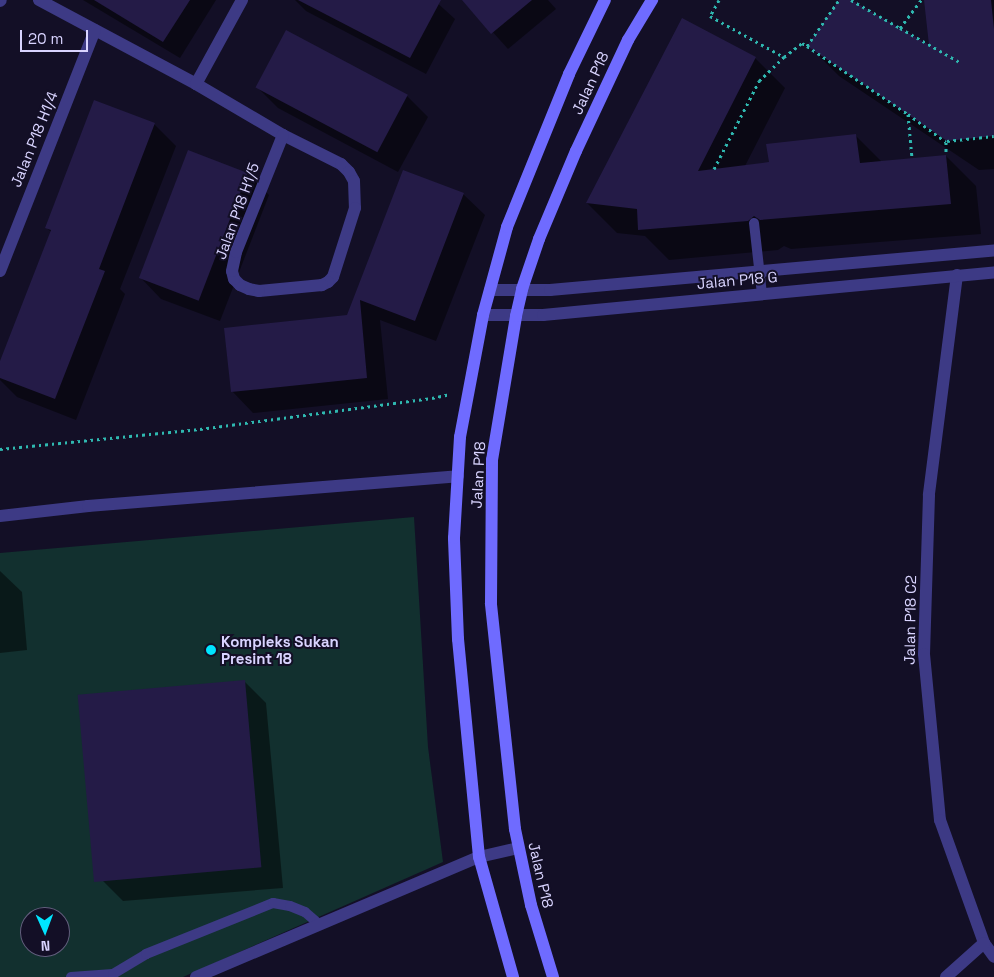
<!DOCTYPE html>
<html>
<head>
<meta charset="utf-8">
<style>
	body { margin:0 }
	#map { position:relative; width:994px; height:977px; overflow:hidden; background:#130f26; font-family:"Space Grotesk",sans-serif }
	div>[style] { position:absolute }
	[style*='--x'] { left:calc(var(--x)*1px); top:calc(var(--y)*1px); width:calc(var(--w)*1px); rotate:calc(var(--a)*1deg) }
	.green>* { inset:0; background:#12302f }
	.shadow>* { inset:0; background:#0007 }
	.building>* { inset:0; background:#241b47; transform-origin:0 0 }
	.path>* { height:3px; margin-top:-1.5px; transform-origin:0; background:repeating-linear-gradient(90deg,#2fb8b0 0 2.5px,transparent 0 6.5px) }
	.lane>* { height:10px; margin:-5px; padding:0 5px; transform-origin:5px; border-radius:5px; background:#3d3a85 }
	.street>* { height:12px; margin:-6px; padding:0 6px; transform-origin:6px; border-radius:6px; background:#3d3a85 }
	.secondary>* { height:12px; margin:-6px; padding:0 6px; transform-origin:6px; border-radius:6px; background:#6f6bff }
	.dots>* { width:14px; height:14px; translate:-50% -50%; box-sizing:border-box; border:2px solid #130f26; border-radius:50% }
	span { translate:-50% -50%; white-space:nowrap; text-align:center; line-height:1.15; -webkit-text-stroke:4px #130f26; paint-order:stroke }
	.street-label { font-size:15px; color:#d9d4ff }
	.poi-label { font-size:15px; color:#d9d4ff; font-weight:700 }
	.left { translate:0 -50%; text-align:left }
	.north { position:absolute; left:20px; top:907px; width:50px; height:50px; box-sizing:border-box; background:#130f26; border:1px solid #625e7d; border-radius:50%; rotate:178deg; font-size:14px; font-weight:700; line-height:20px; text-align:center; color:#d9d4ff }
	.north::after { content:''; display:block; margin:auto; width:18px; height:22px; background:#00e5ff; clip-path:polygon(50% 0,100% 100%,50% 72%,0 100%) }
	.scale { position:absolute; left:20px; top:30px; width:68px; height:22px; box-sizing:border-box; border:2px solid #d9d4ff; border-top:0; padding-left:6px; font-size:15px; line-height:18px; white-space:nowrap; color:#d9d4ff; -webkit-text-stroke:4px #130f26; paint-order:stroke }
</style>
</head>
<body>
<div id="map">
	<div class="green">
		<i style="clip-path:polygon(evenodd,414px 517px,428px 747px,443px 862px,183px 977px,0 977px,0 553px,414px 517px,30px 917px,60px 917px,60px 947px,30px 947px,30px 917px)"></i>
	</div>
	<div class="shadow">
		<i style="clip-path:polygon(83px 0,216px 0,180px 58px)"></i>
		<i style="clip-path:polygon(295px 0,434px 0,455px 19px,426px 74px,306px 11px)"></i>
		<i style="clip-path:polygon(464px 0,548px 0,556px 9px,508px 49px)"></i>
		<i style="clip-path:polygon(841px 0,848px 0,931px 48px,925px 0,994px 0,994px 169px,979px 170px,839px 76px,809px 46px)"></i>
		<i style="clip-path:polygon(755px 58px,785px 88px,745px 166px,770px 163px,855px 135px,882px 162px,946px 156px,976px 186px,981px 234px,791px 249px,784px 246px,778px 250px,669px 260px,645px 236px,617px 233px,587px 203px)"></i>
		<i style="clip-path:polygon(257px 87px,407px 96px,428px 117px,398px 172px,278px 108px)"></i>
		<i style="clip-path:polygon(154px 124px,176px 146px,120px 289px,125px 294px,76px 420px,17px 397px,0 380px,0 364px,51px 232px,46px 227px)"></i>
		<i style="clip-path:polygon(404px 172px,463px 194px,485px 215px,436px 341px,380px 320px,388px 399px,253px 413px,232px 391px,348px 316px)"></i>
		<i style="clip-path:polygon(248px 174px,269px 195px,220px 321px,161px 299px,140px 277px)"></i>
		<i style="clip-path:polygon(0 571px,22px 592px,27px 650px,0 653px)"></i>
		<i style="clip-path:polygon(245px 682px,266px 703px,283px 888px,123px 901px,102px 880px)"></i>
	</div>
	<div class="building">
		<i style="clip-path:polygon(94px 0,190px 0,163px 42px)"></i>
		<i style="clip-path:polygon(298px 0,441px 0,410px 58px)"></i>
		<i style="clip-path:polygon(462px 0,532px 0,491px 34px)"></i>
		<i style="clip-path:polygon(839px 0,851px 0,929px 45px,924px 0,991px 0,994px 29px,994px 136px,947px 141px,807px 46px)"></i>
		<i style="clip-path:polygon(682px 18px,756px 57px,698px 171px,769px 162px,766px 144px,856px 134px,860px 163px,946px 155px,951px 204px,760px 220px,754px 216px,748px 221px,638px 230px,637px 209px,586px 203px)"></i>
		<i style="left:286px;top:30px;width:138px;height:65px;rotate:28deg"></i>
		<i style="clip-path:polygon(94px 100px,155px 123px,99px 269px,105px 271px,55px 399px,0 378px,0 361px,51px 230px,45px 228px)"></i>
		<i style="left:188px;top:150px;width:64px;height:137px;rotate:21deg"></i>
		<i style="clip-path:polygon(403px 170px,464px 193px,415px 321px,360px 300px,367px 378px,231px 392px,224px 328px,347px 315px)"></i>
		<i style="left:245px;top:680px;width:188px;height:168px;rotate:85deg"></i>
	</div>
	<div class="path">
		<i style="--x:719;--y:0;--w:18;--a:119"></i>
		<i style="--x:710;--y:16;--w:85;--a:29"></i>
		<i style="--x:784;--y:57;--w:23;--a:-38"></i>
		<i style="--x:802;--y:43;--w:6;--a:31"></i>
		<i style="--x:807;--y:46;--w:122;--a:34"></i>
		<i style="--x:908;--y:114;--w:44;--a:84.8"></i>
		<i style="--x:851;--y:0;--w:56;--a:29.7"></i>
		<i style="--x:900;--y:28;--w:35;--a:-53"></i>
		<i style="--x:900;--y:28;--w:70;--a:29.8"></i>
		<i style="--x:807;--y:46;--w:56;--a:-55.2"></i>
		<i style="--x:908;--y:114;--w:47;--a:36.4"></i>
		<i style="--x:946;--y:142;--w:13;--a:90"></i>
		<i style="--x:947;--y:141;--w:47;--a:-6.1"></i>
		<i style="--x:714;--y:169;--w:99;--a:-62.9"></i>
		<i style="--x:759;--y:81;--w:35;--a:-44"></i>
		<i style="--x:0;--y:449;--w:201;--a:-5.7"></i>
		<i style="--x:200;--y:429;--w:234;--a:-7.6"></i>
		<i style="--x:432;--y:398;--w:19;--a:-12"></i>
	</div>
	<div class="lane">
		<i style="--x:754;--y:223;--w:71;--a:83.6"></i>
		<i style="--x:71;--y:977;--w:42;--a:-4.1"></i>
		<i style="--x:113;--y:974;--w:39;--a:-31"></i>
		<i style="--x:146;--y:954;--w:137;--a:-21.9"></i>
		<i style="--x:273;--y:903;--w:17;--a:10"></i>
		<i style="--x:290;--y:906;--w:16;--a:22"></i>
		<i style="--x:305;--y:912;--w:18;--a:41"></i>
	</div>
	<div class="street">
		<i style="--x:39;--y:0;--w:178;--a:28.1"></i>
		<i style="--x:196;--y:84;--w:101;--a:30.4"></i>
		<i style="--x:283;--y:135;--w:65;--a:26.6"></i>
		<i style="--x:341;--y:164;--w:11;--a:45"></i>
		<i style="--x:349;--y:172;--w:10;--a:61"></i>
		<i style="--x:354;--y:181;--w:27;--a:88"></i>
		<i style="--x:355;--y:208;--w:72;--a:107.7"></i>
		<i style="--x:333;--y:277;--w:7;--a:135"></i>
		<i style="--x:328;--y:282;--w:7;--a:153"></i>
		<i style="--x:322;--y:285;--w:63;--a:174.6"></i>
		<i style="--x:259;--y:291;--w:10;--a:-169"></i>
		<i style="--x:249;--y:289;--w:10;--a:-156"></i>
		<i style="--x:240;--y:285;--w:8;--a:-135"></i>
		<i style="--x:234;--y:279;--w:8;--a:-104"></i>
		<i style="--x:232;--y:271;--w:19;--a:-78"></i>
		<i style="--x:236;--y:252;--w:126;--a:-68.1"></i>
		<i style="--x:0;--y:1;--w:1;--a:-45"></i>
		<i style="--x:196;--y:84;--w:96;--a:-61.3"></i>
		<i style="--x:0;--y:271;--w:259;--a:-68.5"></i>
		<i style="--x:957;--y:275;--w:222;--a:97.3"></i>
		<i style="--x:929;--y:495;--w:159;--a:91.8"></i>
		<i style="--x:924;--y:654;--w:167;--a:84.5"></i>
		<i style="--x:940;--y:820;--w:131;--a:70.3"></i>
		<i style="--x:984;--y:943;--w:17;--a:54"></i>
		<i style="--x:490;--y:290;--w:60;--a:0"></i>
		<i style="--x:550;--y:290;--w:446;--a:-5.1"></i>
		<i style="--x:483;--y:315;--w:60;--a:0"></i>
		<i style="--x:543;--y:315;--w:453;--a:-5.4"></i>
		<i style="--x:0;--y:516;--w:89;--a:-6.5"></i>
		<i style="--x:88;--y:506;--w:371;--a:-4.6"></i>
		<i style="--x:196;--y:977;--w:307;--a:-23"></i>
		<i style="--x:479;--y:857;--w:39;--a:-13"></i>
		<i style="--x:946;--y:977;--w:51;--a:-41.8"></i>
	</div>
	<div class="secondary">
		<i style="--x:513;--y:977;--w:125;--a:-105.8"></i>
		<i style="--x:479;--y:857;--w:219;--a:-95.5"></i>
		<i style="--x:458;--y:639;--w:101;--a:-92.3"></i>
		<i style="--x:454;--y:538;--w:101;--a:-86.6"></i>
		<i style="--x:460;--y:437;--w:124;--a:-79.3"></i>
		<i style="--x:483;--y:315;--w:91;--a:-74.7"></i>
		<i style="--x:507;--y:227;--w:165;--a:-67.9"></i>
		<i style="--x:569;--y:74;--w:82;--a:-64.1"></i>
		<i style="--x:553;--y:977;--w:75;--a:-107"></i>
		<i style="--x:531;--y:905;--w:78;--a:-101.9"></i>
		<i style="--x:515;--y:829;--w:227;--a:-96.1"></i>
		<i style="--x:491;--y:603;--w:143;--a:-89.6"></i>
		<i style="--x:492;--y:460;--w:146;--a:-80.5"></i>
		<i style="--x:516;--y:316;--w:28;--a:-77"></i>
		<i style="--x:522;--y:289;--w:53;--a:-71.2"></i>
		<i style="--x:539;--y:239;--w:95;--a:-67.2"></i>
		<i style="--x:576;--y:151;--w:123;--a:-64.9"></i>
		<i style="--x:628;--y:40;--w:47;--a:-59"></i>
	</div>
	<div class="dots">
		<i style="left:211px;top:650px;background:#00e5ff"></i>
	</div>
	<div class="street-label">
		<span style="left:590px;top:83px;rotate:-65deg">Jalan P18</span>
		<span style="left:34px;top:139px;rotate:-68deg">Jalan P18 H1/4</span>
		<span style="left:237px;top:211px;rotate:-70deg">Jalan P18 H1/5</span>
		<span style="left:737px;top:280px;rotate:-5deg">Jalan P18 G</span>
		<span style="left:478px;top:475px;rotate:-87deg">Jalan P18</span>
		<span style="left:910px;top:620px;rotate:-89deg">Jalan P18 C2</span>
		<span style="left:541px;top:875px;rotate:77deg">Jalan P18</span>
	</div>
	<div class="poi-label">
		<span class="left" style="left:221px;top:650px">Kompleks Sukan<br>Presint 18</span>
	</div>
	<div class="north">N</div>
	<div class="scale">20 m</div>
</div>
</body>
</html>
